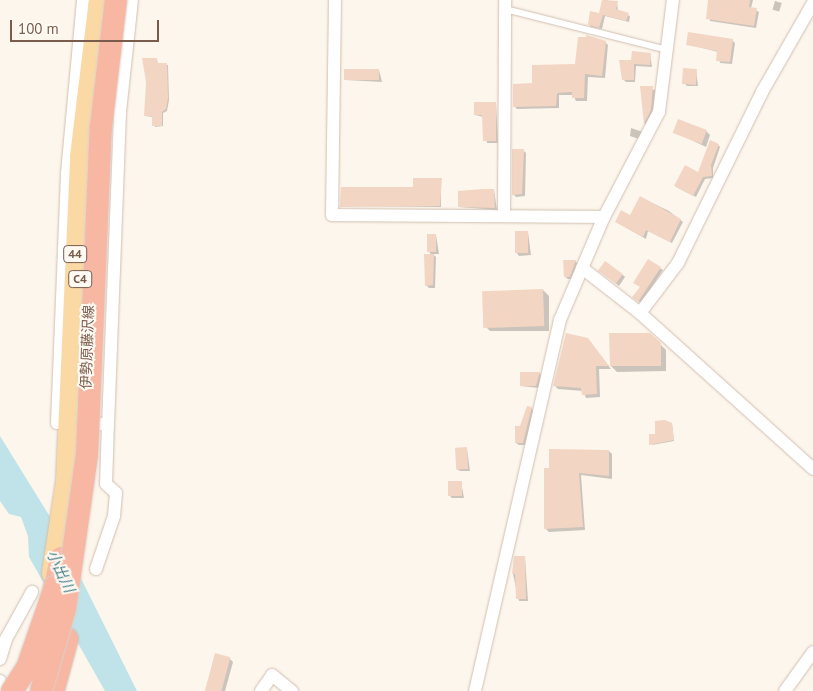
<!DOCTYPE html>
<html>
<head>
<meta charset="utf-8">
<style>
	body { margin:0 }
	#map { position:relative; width:813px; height:691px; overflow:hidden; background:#fdf6ec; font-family:"PT Sans","Noto Sans JP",sans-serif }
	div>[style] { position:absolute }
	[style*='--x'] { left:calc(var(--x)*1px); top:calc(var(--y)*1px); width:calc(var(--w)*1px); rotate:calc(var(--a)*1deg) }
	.water>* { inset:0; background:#bfe3e8 }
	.shadow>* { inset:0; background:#0003; transform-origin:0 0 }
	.building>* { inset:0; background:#f3d5c3; transform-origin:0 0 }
	.roads { filter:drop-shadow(0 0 1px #d1beb0) drop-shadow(0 0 1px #d1beb0) }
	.lane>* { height:6px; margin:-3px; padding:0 3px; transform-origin:3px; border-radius:3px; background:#fff }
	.street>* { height:12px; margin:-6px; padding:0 6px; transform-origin:6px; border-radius:6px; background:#fff }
	.primary>* { height:19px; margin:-9.5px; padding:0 9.5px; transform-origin:9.5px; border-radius:9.5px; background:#fbd9a5 }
	.highway>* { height:22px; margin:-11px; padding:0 11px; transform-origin:11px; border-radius:11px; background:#f7b7a3 }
	.bridges { filter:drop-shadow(0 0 1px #dad1cd) drop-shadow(0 0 1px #dad1cd) }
	.highway-bridge>* { height:22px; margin:-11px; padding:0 11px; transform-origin:11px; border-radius:11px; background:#f7b7a3 }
	span { translate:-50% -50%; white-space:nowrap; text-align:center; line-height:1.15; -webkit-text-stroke:4px #fffaf3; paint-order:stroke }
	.shield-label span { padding:1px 4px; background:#fffaf3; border:1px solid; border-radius:4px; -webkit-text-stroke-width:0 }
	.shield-label { font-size:12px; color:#7a5c4d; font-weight:700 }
	.street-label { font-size:14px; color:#7a5c4d }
	.water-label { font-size:15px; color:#437c86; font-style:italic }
	.scale { position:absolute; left:10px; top:20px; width:149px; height:22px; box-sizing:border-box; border:2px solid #7a5c4d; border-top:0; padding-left:6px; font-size:15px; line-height:18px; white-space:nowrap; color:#7a5c4d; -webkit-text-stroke:4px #fffaf3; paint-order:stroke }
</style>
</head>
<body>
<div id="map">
	<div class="water">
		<i style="clip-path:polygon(0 436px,52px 520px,137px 691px,105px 691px,29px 557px,28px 536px,21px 517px,9px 514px,0 501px)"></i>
	</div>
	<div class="shadow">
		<i style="clip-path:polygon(604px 0,617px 2px,618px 11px,630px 16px,629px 22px,605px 16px,602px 29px,591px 27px,589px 24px,600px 15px)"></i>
		<i style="clip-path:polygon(708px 0,753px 0,751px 8px,759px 12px,756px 28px,710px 21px)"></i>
		<i style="left:775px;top:1px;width:7px;height:9px;rotate:16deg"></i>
		<i style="clip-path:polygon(732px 40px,735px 43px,732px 64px,720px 63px,718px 52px,687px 44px)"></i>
		<i style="clip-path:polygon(605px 42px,608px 45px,605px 78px,588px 77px,587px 101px,576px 101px,573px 95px,559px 95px,559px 108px,517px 109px,514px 106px,534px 85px,576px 65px)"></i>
		<i style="clip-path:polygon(650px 54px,652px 67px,636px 66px,635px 82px,626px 82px,623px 79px,632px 61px)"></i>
		<i style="clip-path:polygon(157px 59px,158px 65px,168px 65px,169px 100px,167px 111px,163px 113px,163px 126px,155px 127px,153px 117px,145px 116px)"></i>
		<i style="clip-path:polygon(379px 70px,382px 82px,346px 80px)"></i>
		<i style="clip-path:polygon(696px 70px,698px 86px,687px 86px,684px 83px)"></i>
		<i style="clip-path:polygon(642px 87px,655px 90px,653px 112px,645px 125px)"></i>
		<i style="clip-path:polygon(496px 103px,498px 143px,487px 143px,484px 117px,475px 115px)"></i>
		<i style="clip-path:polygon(631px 128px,643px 132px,639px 139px,630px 136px)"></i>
		<i style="clip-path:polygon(706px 131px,710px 135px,706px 147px,674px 132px)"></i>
		<i style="clip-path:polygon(718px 145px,720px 147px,713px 168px,713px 178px,705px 179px,696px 197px,678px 188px,676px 186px,699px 174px)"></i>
		<i style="clip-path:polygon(524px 151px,526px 153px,525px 196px,516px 197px,513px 194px)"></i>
		<i style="clip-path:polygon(441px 179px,441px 207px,342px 206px,415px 188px)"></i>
		<i style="clip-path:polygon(494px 190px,497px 210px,459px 207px)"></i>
		<i style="clip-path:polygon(640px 197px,669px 211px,683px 222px,672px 243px,648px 231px,646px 239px,616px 222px,631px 216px)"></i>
		<i style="clip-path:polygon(528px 232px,531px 255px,519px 256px,517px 253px)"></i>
		<i style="clip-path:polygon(436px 235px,439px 254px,433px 254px,436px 257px,435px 288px,429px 288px,426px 285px,432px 255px,429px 252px)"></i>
		<i style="clip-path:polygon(575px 261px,578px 264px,572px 279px,568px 279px,565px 277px)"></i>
		<i style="clip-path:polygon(649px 261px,663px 270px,641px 303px,636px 299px)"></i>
		<i style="clip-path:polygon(603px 273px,623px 275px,625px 277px,619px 286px)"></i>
		<i style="clip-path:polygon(543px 290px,549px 296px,549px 331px,490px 331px,484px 325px)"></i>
		<i style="clip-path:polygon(591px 343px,611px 369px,599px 369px,600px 397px,586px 398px,583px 391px,558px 389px,555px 386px)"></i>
		<i style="clip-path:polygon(660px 344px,666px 350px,666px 371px,617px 372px,611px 366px)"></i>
		<i style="clip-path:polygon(539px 373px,542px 376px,539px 388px,521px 386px)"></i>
		<i style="clip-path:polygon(531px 408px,534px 411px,526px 445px,519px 445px,516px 443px,521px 428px)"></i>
		<i style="clip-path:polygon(672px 424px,674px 441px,652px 445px,657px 435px)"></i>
		<i style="clip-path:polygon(467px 449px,470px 471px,460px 471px,457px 469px)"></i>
		<i style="clip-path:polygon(609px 451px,612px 454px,612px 479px,581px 475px,585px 530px,549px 532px,546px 529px,550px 469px)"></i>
		<i style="clip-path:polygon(461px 482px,464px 498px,452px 498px,450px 496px)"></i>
		<i style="clip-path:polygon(525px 557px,528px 601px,519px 601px,513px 574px)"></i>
		<i style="clip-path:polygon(229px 658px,233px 662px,225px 691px,207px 691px)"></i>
	</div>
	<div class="building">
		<i style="clip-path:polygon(602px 0,618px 1px,616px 9px,629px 13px,626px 21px,603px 15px,599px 28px,588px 25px,590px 11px,599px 13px)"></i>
		<i style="clip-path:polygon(708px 0,750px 0,749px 7px,757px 8px,754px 26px,706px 19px)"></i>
		<i style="clip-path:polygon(688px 32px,733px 39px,730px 62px,716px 61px,717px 51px,686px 45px)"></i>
		<i style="clip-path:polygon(586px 35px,606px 41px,602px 76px,585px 74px,584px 98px,572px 98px,572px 92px,557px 93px,556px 106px,513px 107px,513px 84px,532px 83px,532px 65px,575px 64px,578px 37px,586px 37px)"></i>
		<i style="clip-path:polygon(632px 51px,651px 53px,650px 65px,634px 64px,634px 80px,622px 80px,619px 60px,631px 60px)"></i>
		<i style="clip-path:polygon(142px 58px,157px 58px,157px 63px,167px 63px,168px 98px,166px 109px,162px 112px,162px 126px,152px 126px,152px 116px,144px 116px,146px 82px)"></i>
		<i style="left:683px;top:68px;width:14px;height:16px;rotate:4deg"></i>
		<i style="left:344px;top:69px;width:35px;height:11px"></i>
		<i style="clip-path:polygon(640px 86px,653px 86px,651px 110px,644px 124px)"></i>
		<i style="clip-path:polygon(474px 102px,496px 102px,496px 141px,483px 141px,482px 115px,474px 115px)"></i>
		<i style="left:678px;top:119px;width:31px;height:15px;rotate:21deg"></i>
		<i style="clip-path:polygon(710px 140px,719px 144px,711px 165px,712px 176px,703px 177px,693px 196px,674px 186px,685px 165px,698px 172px)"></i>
		<i style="clip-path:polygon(512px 149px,524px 149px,522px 194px,512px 195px)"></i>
		<i style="clip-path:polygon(413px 178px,442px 178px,440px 206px,340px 207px,341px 187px,413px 187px)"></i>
		<i style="clip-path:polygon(483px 189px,494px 189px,495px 208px,458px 207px,458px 191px)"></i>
		<i style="clip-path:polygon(640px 196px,681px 219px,670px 242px,646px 230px,643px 237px,615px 222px,621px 210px,630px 215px)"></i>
		<i style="left:515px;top:231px;width:13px;height:22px"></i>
		<i style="left:427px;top:234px;width:9px;height:18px"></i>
		<i style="clip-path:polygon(424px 254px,434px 254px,433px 285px,425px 286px)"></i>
		<i style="clip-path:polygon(648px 259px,661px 267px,638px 302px,632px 297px,640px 287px,633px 283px)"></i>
		<i style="clip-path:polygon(563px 260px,576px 260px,570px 277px,564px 277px)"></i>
		<i style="left:605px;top:261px;width:22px;height:12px;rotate:36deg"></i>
		<i style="left:543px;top:289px;width:37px;height:61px;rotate:88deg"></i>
		<i style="clip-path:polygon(566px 333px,588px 338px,609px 366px,596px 366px,597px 394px,582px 395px,581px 388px,553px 386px)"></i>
		<i style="clip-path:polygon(609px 333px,650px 333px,661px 343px,661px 366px,610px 366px)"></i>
		<i style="clip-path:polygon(520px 372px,540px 372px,536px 386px,520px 386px)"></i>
		<i style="clip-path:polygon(527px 406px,532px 407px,523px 443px,515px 443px,515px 426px,520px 426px)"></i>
		<i style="clip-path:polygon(665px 420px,672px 423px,674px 440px,649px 445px,649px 434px,655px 434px,655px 421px)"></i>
		<i style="left:467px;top:447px;width:22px;height:12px;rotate:87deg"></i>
		<i style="clip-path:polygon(549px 449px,609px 450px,609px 476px,579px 473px,583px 527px,544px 529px,544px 468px,549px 468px)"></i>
		<i style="left:448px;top:481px;width:14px;height:15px"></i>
		<i style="clip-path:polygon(514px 556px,525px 556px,526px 599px,516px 599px,515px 574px,512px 574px)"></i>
		<i style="left:215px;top:653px;width:16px;height:39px;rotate:15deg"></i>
	</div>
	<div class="roads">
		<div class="lane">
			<i style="--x:505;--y:9;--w:167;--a:14.2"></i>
		</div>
		<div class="street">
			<i style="--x:335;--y:0;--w:215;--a:90.8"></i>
			<i style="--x:332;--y:215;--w:272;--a:0.4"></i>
			<i style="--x:504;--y:216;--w:216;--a:-89.7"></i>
			<i style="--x:582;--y:268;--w:73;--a:37.8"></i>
			<i style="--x:640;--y:313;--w:233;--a:42"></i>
			<i style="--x:640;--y:313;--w:63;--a:-52.8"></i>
			<i style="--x:678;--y:263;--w:191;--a:-63.8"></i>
			<i style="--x:762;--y:92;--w:103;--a:-60.2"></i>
			<i style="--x:62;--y:423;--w:5;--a:180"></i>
			<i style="--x:57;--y:423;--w:250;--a:-87.7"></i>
			<i style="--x:67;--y:173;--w:174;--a:-84.7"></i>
			<i style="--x:100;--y:424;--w:8;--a:7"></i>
			<i style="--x:108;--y:425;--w:313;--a:-87.8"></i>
			<i style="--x:120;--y:112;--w:113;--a:-83.9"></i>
			<i style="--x:96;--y:569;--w:56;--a:-71.2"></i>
			<i style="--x:114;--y:516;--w:23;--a:-85"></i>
			<i style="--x:116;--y:493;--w:13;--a:-138"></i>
			<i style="--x:106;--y:484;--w:59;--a:-88.1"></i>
			<i style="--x:0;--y:659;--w:21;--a:-73"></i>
			<i style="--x:6;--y:639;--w:54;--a:-61"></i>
			<i style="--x:0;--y:681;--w:4;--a:76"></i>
			<i style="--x:261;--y:691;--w:19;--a:-55"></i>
			<i style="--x:272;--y:675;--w:26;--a:39"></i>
			<i style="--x:475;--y:691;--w:381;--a:-77.1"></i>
			<i style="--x:560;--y:320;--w:112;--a:-66.9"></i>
			<i style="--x:604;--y:217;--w:119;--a:-62.4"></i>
			<i style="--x:659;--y:112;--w:113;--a:-82.9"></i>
			<i style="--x:785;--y:691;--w:48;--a:-54.3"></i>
		</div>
		<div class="primary">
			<i style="--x:51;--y:573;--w:94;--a:-81.4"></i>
			<i style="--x:65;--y:480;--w:324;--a:-87.5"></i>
			<i style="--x:79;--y:156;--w:157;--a:-83.1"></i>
		</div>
		<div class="highway">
			<i style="--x:51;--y:606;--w:49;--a:-78.2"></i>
			<i style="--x:53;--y:691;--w:54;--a:-74.9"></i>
		</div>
	</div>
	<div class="bridges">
		<div class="highway-bridge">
			<i style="--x:12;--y:691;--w:27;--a:-57"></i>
			<i style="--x:27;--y:668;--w:86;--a:-70.9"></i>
			<i style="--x:41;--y:691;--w:85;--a:-73.7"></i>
			<i style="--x:65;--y:609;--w:156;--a:-81.9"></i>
			<i style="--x:87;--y:455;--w:328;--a:-87.6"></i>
			<i style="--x:101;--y:127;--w:128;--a:-83.3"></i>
		</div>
	</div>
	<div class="shield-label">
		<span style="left:75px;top:254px">44</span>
		<span style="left:80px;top:279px">C4</span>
	</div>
	<div class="street-label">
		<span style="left:87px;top:347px;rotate:-88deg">伊勢原藤沢線</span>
	</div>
	<div class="water-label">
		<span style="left:61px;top:571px;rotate:65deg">小出川</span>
	</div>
	<div class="scale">100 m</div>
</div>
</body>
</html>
